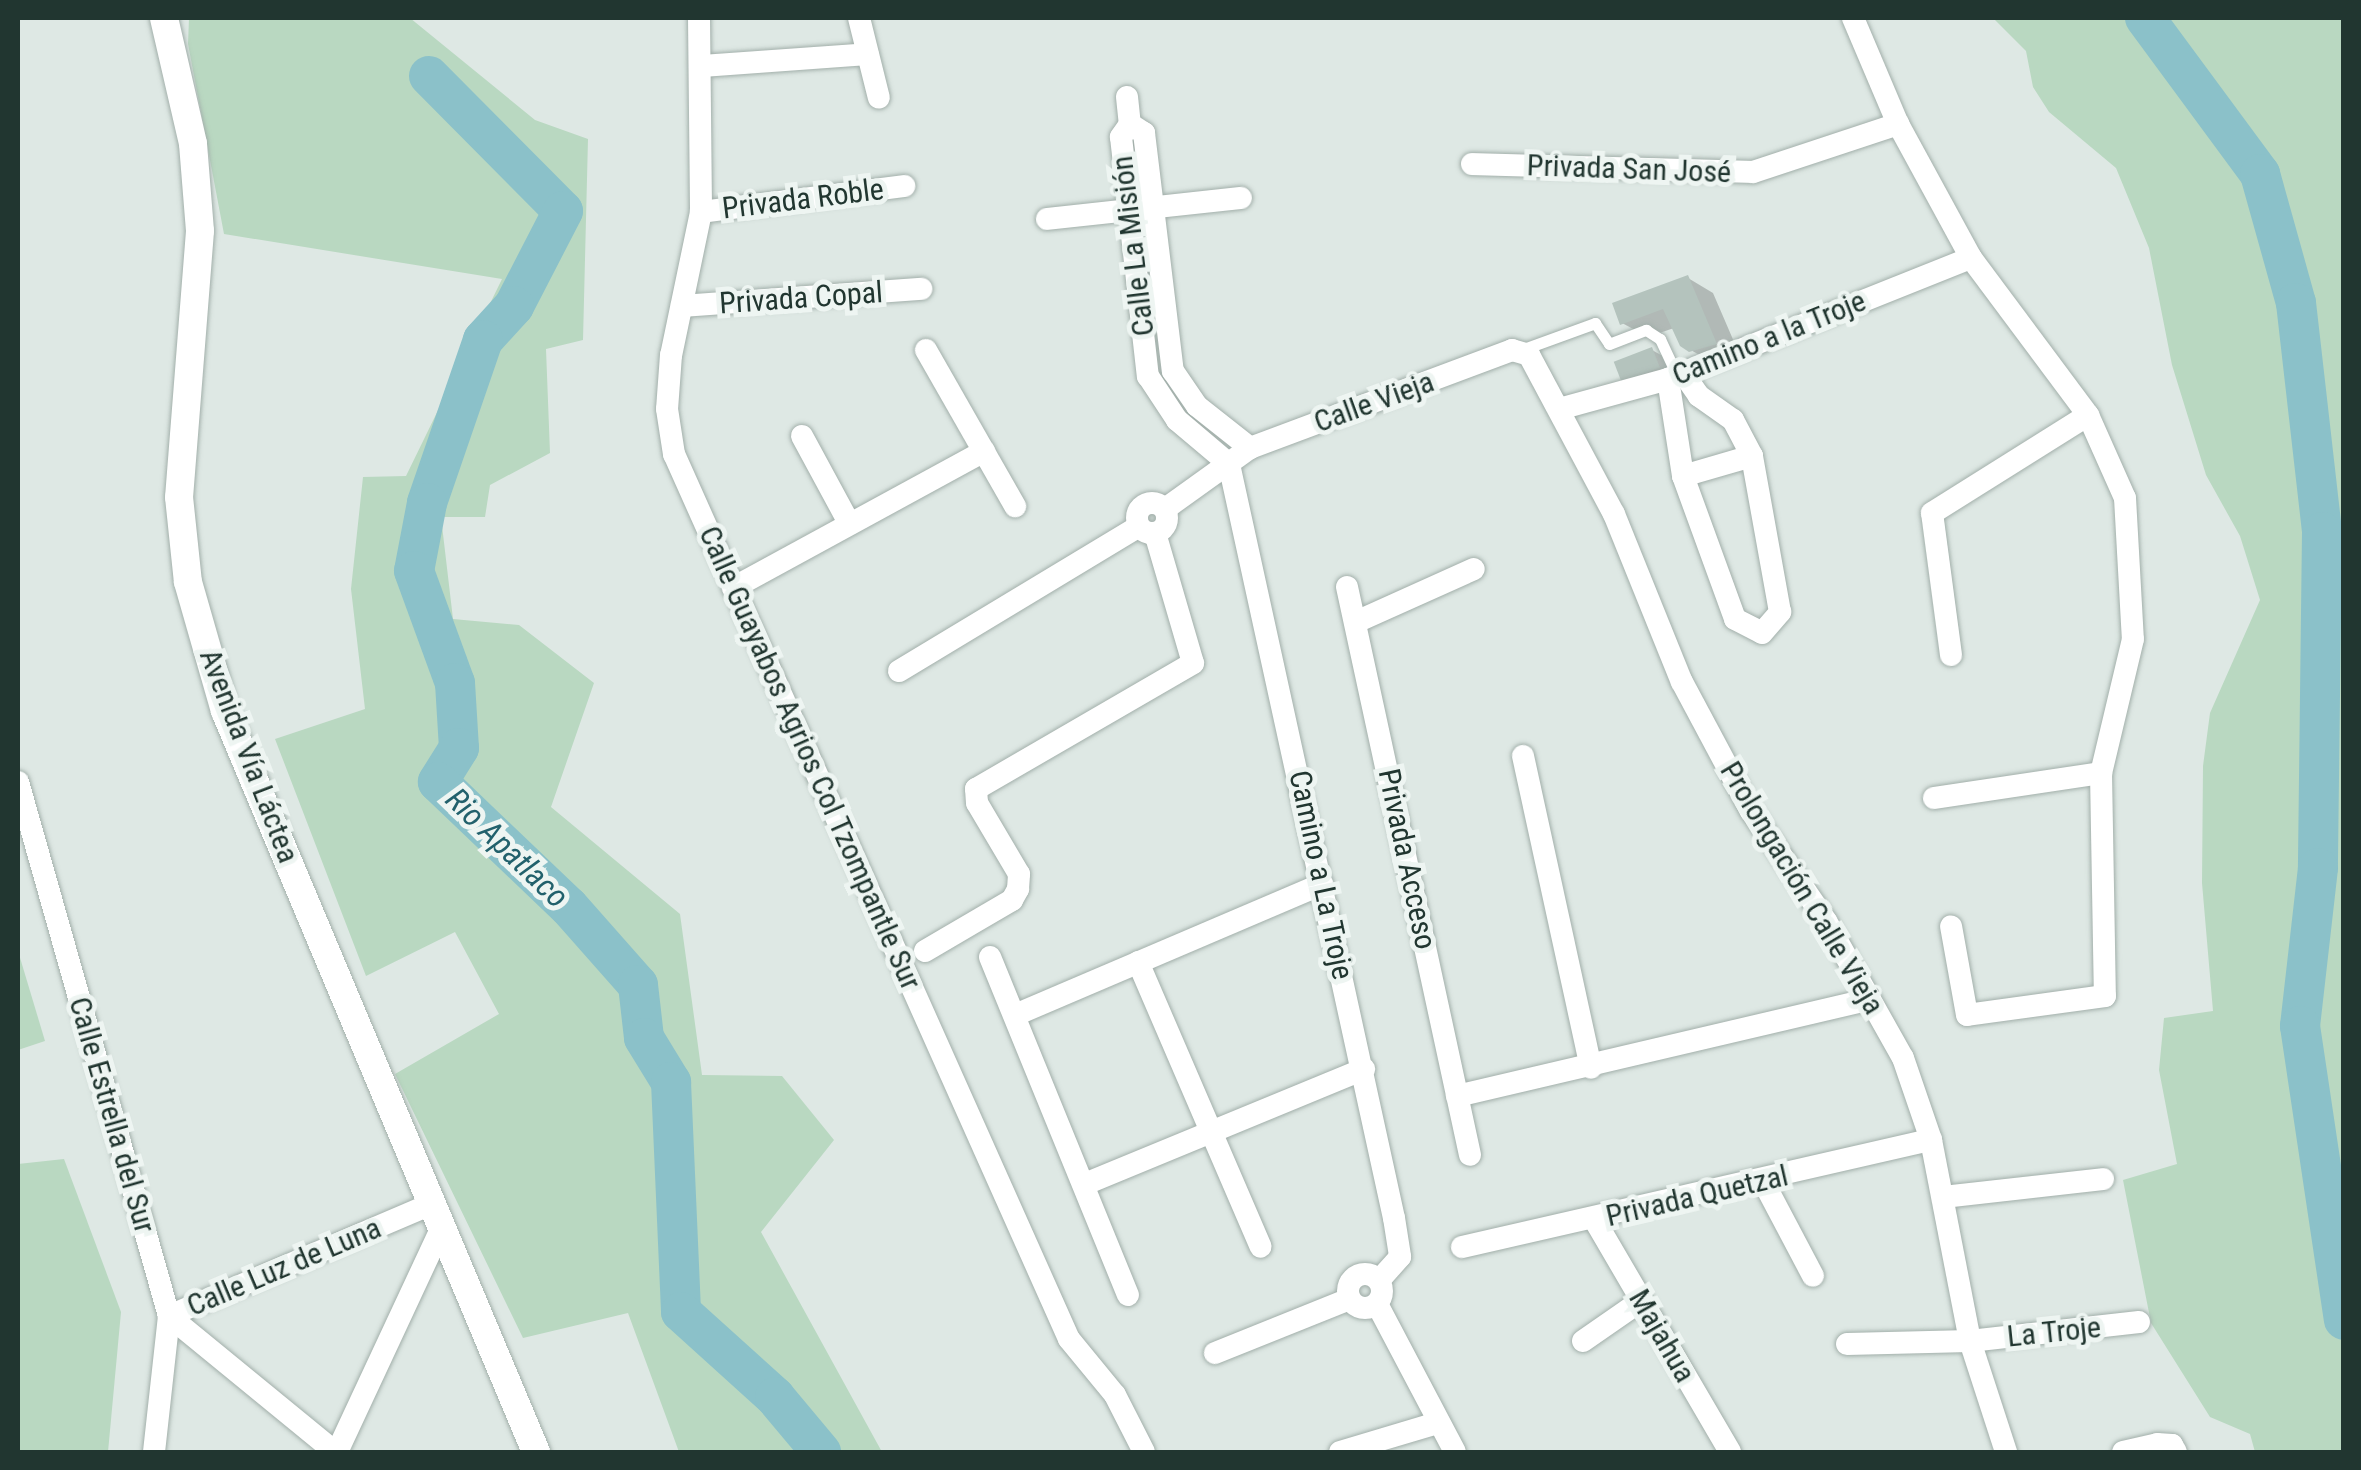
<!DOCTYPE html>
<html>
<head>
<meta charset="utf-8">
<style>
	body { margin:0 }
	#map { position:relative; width:2361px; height:1470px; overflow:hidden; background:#dee8e4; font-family:"Roboto Condensed",sans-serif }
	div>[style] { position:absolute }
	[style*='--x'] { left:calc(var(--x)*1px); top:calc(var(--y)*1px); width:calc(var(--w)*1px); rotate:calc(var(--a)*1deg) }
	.green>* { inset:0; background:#b9d8c1 }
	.shadow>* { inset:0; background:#0003 }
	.river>* { height:40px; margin:-20px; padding:0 20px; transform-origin:20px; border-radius:20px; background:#8bc1c9 }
	.building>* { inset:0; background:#b4c3bd; transform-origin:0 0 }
	.roads { filter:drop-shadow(0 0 2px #a2afaa) drop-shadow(0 0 2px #a2afaa) }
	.service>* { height:11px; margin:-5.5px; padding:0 5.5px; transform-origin:5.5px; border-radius:5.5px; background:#fff }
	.minor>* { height:22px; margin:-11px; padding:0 11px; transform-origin:11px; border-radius:11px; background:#fff }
	.minor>.ring { margin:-11px; padding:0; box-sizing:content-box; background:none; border:22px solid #fff; border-radius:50% }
	.tertiary>* { height:28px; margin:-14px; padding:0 14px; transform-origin:14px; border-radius:14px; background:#fff }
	span { translate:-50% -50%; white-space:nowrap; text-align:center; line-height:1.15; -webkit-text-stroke:10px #eef5f2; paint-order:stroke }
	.street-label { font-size:30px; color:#213630 }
	.water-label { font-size:32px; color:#22616c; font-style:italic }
	.frame { position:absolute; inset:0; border:20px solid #213630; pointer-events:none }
</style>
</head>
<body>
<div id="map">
	<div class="green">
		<i style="clip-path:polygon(189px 18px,410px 18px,535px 120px,588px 139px,583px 340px,546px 349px,550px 453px,490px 485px,485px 517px,441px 517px,453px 619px,519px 625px,594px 683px,551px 807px,680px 914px,702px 1075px,782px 1076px,834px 1140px,761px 1232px,882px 1452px,679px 1452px,628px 1313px,523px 1338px,395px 1074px,499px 1014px,455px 932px,366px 976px,275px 739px,365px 709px,351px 589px,363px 477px,406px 476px,502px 279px,224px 234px,188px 44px)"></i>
		<i style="clip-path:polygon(1993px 18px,2343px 18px,2343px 1452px,2255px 1452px,2250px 1434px,2210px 1417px,2151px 1323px,2123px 1180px,2177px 1164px,2159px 1070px,2164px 1018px,2213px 1011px,2202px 883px,2203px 766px,2210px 713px,2260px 600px,2240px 536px,2206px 475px,2172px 365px,2149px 248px,2116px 168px,2049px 112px,2033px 87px,2026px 51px)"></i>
		<i style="clip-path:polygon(18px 951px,45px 1041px,18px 1050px)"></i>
		<i style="clip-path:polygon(64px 1159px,121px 1312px,108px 1452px,18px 1452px,18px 1164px)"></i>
	</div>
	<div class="shadow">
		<i style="clip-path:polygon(1688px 278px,1713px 293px,1741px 358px,1717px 365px,1682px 345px,1674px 328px,1648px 337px,1622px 323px)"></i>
		<i style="clip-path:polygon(1652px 350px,1677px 364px,1648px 395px,1623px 381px)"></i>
	</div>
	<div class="river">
		<i style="--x:2145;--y:18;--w:194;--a:53.6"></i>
		<i style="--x:2260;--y:174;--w:134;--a:74.4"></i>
		<i style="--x:2296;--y:303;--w:230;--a:83.5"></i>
		<i style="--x:2322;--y:532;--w:336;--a:90.7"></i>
		<i style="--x:2318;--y:868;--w:159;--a:96.5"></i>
		<i style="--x:2300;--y:1026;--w:297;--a:81.5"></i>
		<i style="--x:429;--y:76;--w:190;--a:45.2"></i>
		<i style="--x:563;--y:211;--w:107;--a:117.3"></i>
		<i style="--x:514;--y:306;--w:46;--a:132.4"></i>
		<i style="--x:483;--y:340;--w:172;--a:109"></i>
		<i style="--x:427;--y:503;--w:69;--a:100.8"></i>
		<i style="--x:414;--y:571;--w:119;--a:69.9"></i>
		<i style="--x:455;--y:683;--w:65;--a:86.5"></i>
		<i style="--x:459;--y:748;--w:40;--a:122"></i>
		<i style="--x:438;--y:782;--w:181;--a:43.7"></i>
		<i style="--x:569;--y:907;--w:104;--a:48.5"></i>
		<i style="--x:638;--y:985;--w:53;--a:83.5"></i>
		<i style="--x:644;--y:1038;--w:52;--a:58.5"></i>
		<i style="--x:671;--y:1082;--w:230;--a:87.5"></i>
		<i style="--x:681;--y:1312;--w:127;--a:42.1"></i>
		<i style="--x:775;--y:1397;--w:72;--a:50.1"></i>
	</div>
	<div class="building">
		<i style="clip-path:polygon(1688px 275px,1717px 344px,1689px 352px,1680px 346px,1663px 309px,1620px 325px,1612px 303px)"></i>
		<i style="left:1652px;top:347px;width:22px;height:41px;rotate:69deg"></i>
	</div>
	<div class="roads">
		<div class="service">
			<i style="--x:1521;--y:350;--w:79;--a:-20"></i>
			<i style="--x:1595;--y:323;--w:25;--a:56"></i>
			<i style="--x:1609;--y:344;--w:40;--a:-21"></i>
			<i style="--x:1646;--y:330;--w:17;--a:33"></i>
			<i style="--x:1660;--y:339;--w:40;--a:65"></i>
		</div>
		<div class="minor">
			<i style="--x:699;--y:18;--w:194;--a:89.4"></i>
			<i style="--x:701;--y:212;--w:146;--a:101.8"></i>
			<i style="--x:671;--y:355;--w:54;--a:94.2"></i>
			<i style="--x:667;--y:409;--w:46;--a:81.2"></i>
			<i style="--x:674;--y:454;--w:969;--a:65.95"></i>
			<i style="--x:1069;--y:1339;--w:72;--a:50.6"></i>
			<i style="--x:1115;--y:1395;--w:64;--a:63"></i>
			<i style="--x:859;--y:18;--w:82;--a:76"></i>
			<i style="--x:1853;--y:18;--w:115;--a:67"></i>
			<i style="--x:1898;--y:124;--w:153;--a:61.4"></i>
			<i style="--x:1971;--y:258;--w:196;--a:53.3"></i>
			<i style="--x:2088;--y:415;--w:91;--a:66"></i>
			<i style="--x:2125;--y:498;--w:141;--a:86.8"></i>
			<i style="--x:2133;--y:639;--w:138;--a:103.4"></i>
			<i style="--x:2101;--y:773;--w:223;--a:89"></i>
			<i style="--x:2105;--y:996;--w:139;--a:172.2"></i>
			<i style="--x:1967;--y:1015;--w:90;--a:-100.2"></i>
			<i style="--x:702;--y:66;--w:166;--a:-4.1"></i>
			<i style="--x:1127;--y:97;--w:27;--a:84"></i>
			<i style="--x:1130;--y:124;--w:16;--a:125"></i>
			<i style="--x:1121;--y:137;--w:241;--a:83.6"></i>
			<i style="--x:1148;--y:376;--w:53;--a:56.6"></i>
			<i style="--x:1177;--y:420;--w:68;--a:40.2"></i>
			<i style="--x:1130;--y:124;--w:17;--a:33"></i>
			<i style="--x:1144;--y:133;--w:240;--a:83.1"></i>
			<i style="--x:1173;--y:371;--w:42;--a:55.6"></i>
			<i style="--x:1197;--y:406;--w:68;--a:38.4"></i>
			<i style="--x:1472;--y:164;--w:281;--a:1.6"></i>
			<i style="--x:1753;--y:172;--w:153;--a:-18.3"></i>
			<i style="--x:701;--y:212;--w:205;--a:-7.3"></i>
			<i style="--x:1047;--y:219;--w:195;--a:-6.2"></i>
			<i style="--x:682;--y:306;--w:240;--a:-4.1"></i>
			<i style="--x:926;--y:350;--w:180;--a:60.3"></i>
			<i style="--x:1668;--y:379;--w:98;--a:81.2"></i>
			<i style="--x:1683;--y:476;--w:152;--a:70"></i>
			<i style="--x:1735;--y:619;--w:30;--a:27"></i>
			<i style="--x:1762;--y:633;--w:28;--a:-49"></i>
			<i style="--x:1780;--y:612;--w:158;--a:-100.2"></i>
			<i style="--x:1752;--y:456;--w:41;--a:-117.8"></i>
			<i style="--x:1733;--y:420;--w:42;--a:-144.8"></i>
			<i style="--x:1699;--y:396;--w:28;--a:-125"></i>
			<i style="--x:1563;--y:408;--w:109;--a:-15.4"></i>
			<i style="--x:1668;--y:379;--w:326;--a:-21.8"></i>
			<i style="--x:802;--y:436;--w:99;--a:61.6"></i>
			<i style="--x:1229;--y:464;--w:772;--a:77.66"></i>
			<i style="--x:1394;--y:1218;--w:39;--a:81"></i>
			<i style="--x:1400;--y:1257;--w:31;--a:132"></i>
			<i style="--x:1683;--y:476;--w:72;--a:-16.2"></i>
			<i class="ring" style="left:1137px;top:503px;width:8px;height:8px"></i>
			<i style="--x:1165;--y:509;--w:105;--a:-35.7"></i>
			<i style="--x:1250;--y:448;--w:280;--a:-20.5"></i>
			<i style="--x:1512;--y:350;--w:18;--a:16"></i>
			<i style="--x:1529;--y:355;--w:180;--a:61.9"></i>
			<i style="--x:1614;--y:514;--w:181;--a:68"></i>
			<i style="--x:1682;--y:682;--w:146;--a:61.9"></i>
			<i style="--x:1751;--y:811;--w:133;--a:55.7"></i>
			<i style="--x:1826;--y:921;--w:157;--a:60.7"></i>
			<i style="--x:1903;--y:1058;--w:87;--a:71.1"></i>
			<i style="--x:1931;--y:1140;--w:205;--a:79"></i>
			<i style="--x:1970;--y:1341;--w:117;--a:72"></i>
			<i style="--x:1347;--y:587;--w:581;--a:77.78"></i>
			<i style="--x:733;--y:588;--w:286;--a:-28.6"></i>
			<i style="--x:1356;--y:622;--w:129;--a:-24.2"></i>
			<i style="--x:1951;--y:655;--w:143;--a:-97.6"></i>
			<i style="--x:1932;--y:513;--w:184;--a:-32.1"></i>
			<i style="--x:899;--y:671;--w:280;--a:-31.1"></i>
			<i style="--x:1523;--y:756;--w:319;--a:77.7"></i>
			<i style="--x:18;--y:782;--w:555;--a:74.21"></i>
			<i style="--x:169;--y:1316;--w:137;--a:96.3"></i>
			<i style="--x:1934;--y:798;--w:169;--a:-8.5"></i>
			<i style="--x:925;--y:951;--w:101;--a:-30.4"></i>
			<i style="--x:1012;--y:900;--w:13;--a:-61"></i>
			<i style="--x:1018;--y:889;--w:15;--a:-86"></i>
			<i style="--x:1019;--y:874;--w:82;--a:-120.6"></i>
			<i style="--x:977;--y:803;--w:14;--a:-94"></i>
			<i style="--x:976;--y:789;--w:251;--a:-30.1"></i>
			<i style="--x:1193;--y:663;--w:135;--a:-106.3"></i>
			<i style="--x:990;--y:957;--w:365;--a:67.8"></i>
			<i style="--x:1138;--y:962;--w:310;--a:66.7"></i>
			<i style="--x:1015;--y:1015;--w:334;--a:-23.1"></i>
			<i style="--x:1457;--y:1096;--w:424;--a:-13.2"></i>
			<i style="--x:1763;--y:1181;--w:107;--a:62.2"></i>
			<i style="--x:1085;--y:1184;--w:302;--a:-22.4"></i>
			<i style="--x:1943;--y:1197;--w:161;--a:-6.4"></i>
			<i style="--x:1594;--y:1219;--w:270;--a:59.7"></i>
			<i style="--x:1462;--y:1247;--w:481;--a:-12.9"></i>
			<i class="ring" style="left:1348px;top:1274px;width:12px;height:12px"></i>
			<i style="--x:1377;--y:1304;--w:167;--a:62.2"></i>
			<i style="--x:1583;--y:1341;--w:72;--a:-34.8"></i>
			<i style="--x:1847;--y:1344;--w:123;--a:-1.4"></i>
			<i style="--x:1970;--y:1341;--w:170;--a:-6.4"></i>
			<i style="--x:1215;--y:1353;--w:144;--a:-21.9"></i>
			<i style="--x:335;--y:1452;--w:215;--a:-140.7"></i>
			<i style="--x:169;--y:1316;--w:283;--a:-23.1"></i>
			<i style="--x:337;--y:1452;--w:244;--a:-65"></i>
			<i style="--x:1340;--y:1452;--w:101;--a:-16.6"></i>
			<i style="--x:2123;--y:1452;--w:35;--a:-13"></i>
			<i style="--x:2157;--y:1444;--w:15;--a:4"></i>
			<i style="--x:2172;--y:1445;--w:8;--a:60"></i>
		</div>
		<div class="tertiary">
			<i style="--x:164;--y:18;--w:129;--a:77"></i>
			<i style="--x:193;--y:144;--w:87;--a:85.4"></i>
			<i style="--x:200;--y:231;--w:267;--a:94.5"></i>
			<i style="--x:179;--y:497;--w:85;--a:84"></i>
			<i style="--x:188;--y:582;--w:134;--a:74"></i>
			<i style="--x:225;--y:711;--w:804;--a:67.23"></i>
		</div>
	</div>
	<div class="street-label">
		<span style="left:1629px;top:169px;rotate:2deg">Privada San José</span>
		<span style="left:803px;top:199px;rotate:-7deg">Privada Roble</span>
		<span style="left:1133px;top:246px;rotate:-97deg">Calle La Misión</span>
		<span style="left:801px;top:298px;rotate:-4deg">Privada Copal</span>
		<span style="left:1769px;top:338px;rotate:-22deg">Camino a la Troje</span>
		<span style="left:1374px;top:402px;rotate:-20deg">Calle Vieja</span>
		<span style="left:249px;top:756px;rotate:69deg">Avenida Vía Láctea</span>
		<span style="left:810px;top:758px;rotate:66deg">Calle Guayabos Agrios Col Tzompantle Sur</span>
		<span style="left:1407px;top:859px;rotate:78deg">Privada Acceso</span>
		<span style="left:1321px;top:875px;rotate:78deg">Camino a La Troje</span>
		<span style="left:1802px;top:888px;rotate:59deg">Prolongación Calle Vieja</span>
		<span style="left:112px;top:1115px;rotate:74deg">Calle Estrella del Sur</span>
		<span style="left:1697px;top:1196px;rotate:-13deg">Privada Quetzal</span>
		<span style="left:284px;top:1267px;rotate:-23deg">Calle Luz de Luna</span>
		<span style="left:2054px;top:1332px;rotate:-6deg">La Troje</span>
		<span style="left:1662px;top:1336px;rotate:60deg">Majahua</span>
	</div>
	<div class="water-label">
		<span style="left:507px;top:848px;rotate:44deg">Rio Apatlaco</span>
	</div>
	<div class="frame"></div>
</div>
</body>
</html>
